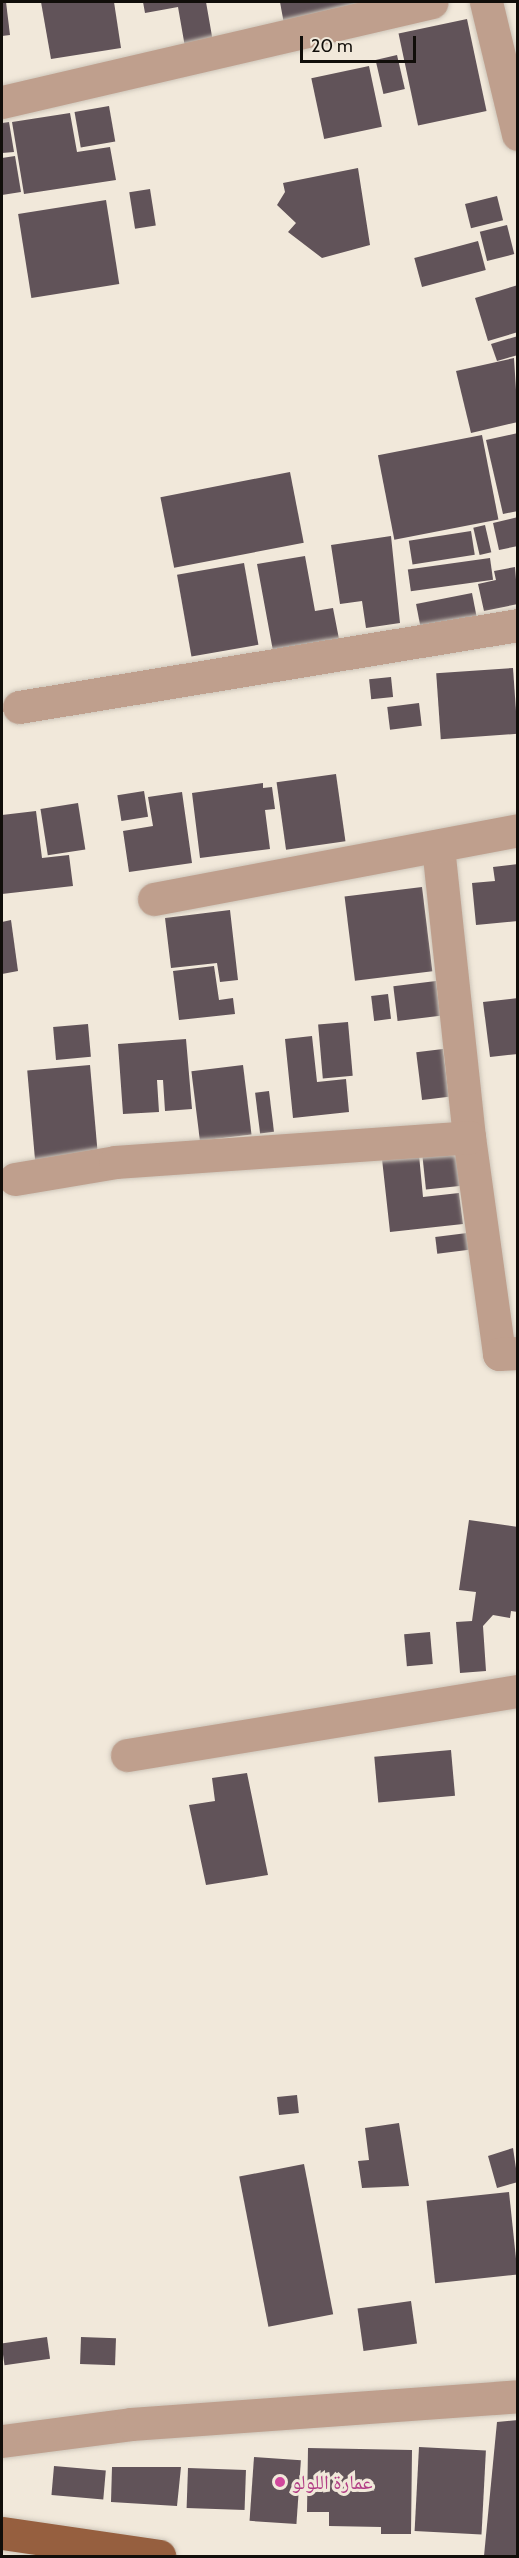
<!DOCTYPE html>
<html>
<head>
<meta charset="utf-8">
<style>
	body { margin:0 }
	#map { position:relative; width:519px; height:2558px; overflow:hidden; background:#f1e8da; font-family:Cabin,"Noto Naskh Arabic",sans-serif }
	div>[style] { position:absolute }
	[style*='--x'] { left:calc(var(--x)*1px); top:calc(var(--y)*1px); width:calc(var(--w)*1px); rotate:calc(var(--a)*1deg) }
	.building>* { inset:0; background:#615359; transform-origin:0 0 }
	.roads { filter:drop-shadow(0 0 2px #cdc5b9) drop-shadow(0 0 2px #cdc5b9) }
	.minor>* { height:33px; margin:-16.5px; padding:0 16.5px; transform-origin:16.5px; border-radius:16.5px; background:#bf9f8d }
	.major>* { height:33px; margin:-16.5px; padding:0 16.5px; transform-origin:16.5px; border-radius:16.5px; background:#965f3f }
	.dots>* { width:16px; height:16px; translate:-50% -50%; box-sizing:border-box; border:3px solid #f1e8da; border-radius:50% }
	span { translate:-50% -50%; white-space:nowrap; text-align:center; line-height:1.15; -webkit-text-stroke:6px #f1e8da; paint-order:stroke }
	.hotel-label { font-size:20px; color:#b23c85 }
	.left { translate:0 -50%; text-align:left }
	.frame { position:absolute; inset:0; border:3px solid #110e0a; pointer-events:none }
	.scale { position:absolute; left:300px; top:36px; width:116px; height:27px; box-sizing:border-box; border:3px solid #110e0a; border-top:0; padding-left:8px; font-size:18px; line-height:21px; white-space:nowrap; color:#110e0a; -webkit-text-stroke:4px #f1e8da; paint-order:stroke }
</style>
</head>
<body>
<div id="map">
	<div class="building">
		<i style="clip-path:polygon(2px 2px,6px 2px,10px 35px,2px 36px)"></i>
		<i style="clip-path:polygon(41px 2px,114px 2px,121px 48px,51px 59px)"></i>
		<i style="clip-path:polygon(143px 2px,206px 2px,213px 42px,185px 47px,178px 7px,145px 13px)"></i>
		<i style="clip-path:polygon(280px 2px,358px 2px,360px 10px,284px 24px)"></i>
		<i style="left:467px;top:19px;width:94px;height:70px;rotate:78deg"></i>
		<i style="left:397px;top:55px;width:35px;height:22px;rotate:77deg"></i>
		<i style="left:369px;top:66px;width:62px;height:59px;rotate:78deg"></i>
		<i style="left:109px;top:106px;width:36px;height:35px;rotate:80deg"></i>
		<i style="clip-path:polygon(70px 113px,77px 152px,110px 147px,116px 180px,24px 194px,12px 122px)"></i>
		<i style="clip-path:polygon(9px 122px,14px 152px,2px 153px,2px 123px)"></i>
		<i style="clip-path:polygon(15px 156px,21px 192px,2px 195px,2px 158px)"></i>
		<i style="clip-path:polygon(358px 168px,370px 245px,322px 258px,288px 232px,296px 223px,277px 205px,285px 192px,283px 183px)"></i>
		<i style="left:150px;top:189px;width:37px;height:21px;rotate:81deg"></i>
		<i style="left:497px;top:196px;width:25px;height:33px;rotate:76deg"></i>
		<i style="left:106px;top:200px;width:85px;height:89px;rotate:81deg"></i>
		<i style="left:507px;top:225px;width:30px;height:28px;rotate:76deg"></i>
		<i style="left:478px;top:241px;width:30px;height:66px;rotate:75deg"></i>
		<i style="clip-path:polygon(518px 285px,518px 332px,488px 341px,475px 298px)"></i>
		<i style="clip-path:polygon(518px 336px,518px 355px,497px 361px,491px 344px)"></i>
		<i style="clip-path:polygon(514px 358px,518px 422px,471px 433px,456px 371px)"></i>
		<i style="clip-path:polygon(518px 433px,518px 511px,503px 514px,486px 440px)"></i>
		<i style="left:482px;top:435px;width:86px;height:106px;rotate:79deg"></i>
		<i style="left:290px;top:472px;width:72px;height:132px;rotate:79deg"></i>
		<i style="clip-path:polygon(518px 517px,518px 546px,499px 550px,493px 523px)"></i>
		<i style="left:485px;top:525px;width:28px;height:12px;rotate:77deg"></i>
		<i style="left:471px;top:531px;width:24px;height:63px;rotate:81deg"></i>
		<i style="clip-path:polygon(391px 536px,400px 623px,366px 628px,362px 601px,340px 604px,331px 545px)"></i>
		<i style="clip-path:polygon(305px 556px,315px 611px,333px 608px,339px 639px,273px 651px,257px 564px)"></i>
		<i style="left:490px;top:558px;width:22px;height:83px;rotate:82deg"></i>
		<i style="left:244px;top:563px;width:83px;height:68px;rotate:80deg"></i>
		<i style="clip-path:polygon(515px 567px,518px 604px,484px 611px,478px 584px,496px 580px,494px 571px)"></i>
		<i style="left:472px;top:593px;width:25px;height:57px;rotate:79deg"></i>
		<i style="left:513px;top:668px;width:66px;height:77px;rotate:86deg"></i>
		<i style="left:391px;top:677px;width:20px;height:22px;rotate:84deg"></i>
		<i style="left:419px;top:703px;width:23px;height:32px;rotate:83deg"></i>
		<i style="left:336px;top:774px;width:68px;height:60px;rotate:82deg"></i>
		<i style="clip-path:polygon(263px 783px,263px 788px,272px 787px,275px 809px,265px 810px,270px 849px,200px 858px,192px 793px)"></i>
		<i style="left:144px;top:791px;width:26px;height:27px;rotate:81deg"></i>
		<i style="clip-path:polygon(182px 792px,192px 863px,129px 872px,123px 831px,153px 826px,148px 797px)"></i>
		<i style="left:78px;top:803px;width:47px;height:38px;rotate:81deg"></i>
		<i style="clip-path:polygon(36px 811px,42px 858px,69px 855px,73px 886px,2px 894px,2px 815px)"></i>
		<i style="clip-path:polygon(518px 864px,518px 921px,476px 925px,472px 883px,495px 881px,493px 867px)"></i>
		<i style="left:422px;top:887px;width:85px;height:78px;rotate:83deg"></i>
		<i style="clip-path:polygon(230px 910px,238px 980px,220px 982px,217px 963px,171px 968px,165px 918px)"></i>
		<i style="clip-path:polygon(11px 920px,18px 971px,2px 974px,2px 922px)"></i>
		<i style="clip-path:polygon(214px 966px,219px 1000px,233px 998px,235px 1014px,179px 1020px,173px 971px)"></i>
		<i style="left:436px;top:981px;width:35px;height:43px;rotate:83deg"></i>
		<i style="left:388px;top:994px;width:25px;height:17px;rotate:83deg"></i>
		<i style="clip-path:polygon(518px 998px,518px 1054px,490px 1057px,483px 1002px)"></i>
		<i style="left:348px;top:1022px;width:54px;height:30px;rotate:85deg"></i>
		<i style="left:88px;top:1024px;width:33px;height:35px;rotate:85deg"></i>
		<i style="clip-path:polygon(312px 1036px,317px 1082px,346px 1079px,349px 1112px,293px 1118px,285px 1039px)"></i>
		<i style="clip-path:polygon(186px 1039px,192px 1109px,165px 1111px,163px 1080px,157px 1080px,159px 1112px,123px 1114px,118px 1044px)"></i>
		<i style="left:443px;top:1049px;width:48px;height:27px;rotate:83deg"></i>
		<i style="left:90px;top:1065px;width:95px;height:63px;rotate:85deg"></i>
		<i style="left:243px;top:1065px;width:70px;height:52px;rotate:83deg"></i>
		<i style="left:269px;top:1091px;width:41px;height:14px;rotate:83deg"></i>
		<i style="left:458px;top:1150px;width:36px;height:36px;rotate:84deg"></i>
		<i style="clip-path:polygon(419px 1155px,423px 1197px,459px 1193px,463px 1224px,390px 1232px,382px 1159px)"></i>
		<i style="left:467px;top:1233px;width:17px;height:32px;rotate:83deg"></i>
		<i style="clip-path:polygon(469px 1520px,518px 1527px,518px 1612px,511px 1611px,510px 1618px,493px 1615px,483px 1626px,486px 1671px,460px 1673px,456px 1622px,472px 1621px,476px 1592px,459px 1590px)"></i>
		<i style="left:430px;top:1632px;width:32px;height:26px;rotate:85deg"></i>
		<i style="left:451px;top:1750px;width:46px;height:77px;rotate:85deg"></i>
		<i style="clip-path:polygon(247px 1773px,268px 1875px,206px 1885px,189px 1805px,215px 1801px,212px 1778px)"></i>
		<i style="left:297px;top:2095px;width:18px;height:20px;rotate:84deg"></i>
		<i style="clip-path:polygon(399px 2123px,409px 2186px,362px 2188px,358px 2161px,369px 2160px,365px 2128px)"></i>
		<i style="clip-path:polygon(513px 2148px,518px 2182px,497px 2188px,488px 2156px)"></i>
		<i style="left:304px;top:2164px;width:153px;height:66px;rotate:79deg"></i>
		<i style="left:509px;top:2192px;width:83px;height:83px;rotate:84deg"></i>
		<i style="left:411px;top:2301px;width:43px;height:54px;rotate:82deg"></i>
		<i style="left:47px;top:2337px;width:22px;height:46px;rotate:82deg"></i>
		<i style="left:81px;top:2337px;width:35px;height:27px;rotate:2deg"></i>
		<i style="clip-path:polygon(518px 2420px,518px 2556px,484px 2556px,497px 2422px)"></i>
		<i style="left:419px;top:2447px;width:67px;height:84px;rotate:3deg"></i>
		<i style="clip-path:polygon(308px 2448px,412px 2450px,411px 2534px,381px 2534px,381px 2527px,329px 2526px,329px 2512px,307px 2512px)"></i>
		<i style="left:254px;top:2457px;width:47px;height:64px;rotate:4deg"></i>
		<i style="left:54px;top:2466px;width:52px;height:29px;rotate:5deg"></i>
		<i style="clip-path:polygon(112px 2467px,181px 2467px,177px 2506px,111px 2502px)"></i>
		<i style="left:188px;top:2468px;width:58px;height:40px;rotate:2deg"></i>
	</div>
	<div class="roads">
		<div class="minor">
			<i style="--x:486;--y:2;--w:136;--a:76.4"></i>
			<i style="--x:2;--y:102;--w:441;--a:-13.1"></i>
			<i style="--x:19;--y:707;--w:506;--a:-9.33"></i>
			<i style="--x:438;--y:847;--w:292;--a:83.9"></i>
			<i style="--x:469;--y:1137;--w:219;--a:82.1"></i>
			<i style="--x:499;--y:1354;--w:19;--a:-3"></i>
			<i style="--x:154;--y:899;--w:370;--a:-10.7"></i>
			<i style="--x:15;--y:1179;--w:101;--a:-9.6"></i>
			<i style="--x:115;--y:1162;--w:355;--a:-4"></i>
			<i style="--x:127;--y:1755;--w:396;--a:-9.3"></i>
			<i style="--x:2;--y:2441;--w:130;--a:-7.5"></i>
			<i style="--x:131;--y:2424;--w:388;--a:-4.1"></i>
		</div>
		<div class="major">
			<i style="--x:2;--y:2533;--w:159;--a:8.3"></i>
		</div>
	</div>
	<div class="dots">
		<i style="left:280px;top:2482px;background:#d1479c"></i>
	</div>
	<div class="hotel-label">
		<span class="left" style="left:292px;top:2482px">عمارة اللولو</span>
	</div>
	<div class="frame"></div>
	<div class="scale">20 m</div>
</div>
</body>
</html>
